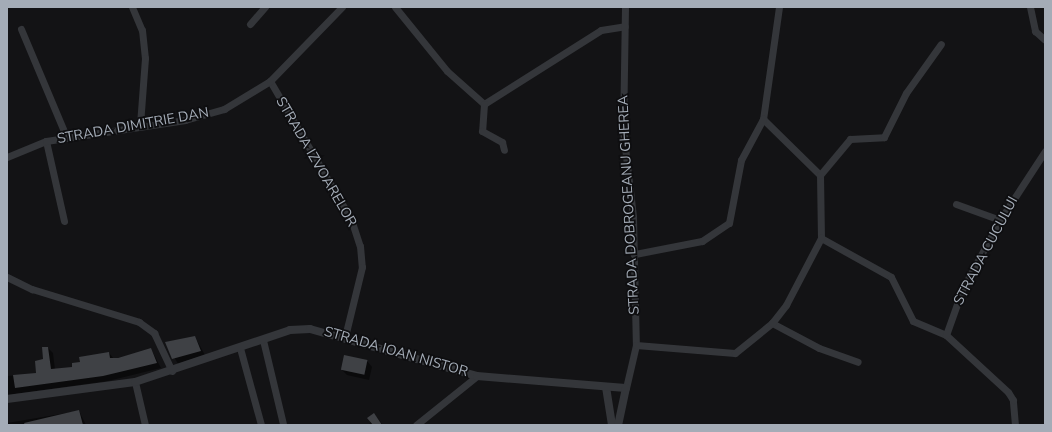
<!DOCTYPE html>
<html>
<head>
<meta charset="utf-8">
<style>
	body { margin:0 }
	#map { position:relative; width:1052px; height:432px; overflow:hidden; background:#131315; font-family:"Nunito Sans",sans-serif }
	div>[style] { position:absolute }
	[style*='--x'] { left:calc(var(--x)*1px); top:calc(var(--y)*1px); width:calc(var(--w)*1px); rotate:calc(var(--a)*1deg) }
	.shadow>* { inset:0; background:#0007 }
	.building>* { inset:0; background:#3f4145; transform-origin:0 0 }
	.minor>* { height:7px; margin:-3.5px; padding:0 3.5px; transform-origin:3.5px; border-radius:3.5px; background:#34363a }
	.tertiary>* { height:8px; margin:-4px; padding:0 4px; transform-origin:4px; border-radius:4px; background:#34363a }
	span { translate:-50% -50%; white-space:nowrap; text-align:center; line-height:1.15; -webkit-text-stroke:3.5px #0e0e10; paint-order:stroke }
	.street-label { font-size:14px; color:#a4acb7 }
	.frame { position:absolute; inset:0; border:8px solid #a4acb7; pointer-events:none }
</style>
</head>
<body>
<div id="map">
	<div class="shadow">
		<i style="clip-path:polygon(195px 337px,206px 357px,178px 364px,166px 342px)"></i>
		<i style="clip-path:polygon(48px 348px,53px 353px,55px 370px,73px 368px,109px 353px,114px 359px,151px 349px,161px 368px,108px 381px,7px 395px,7px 376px,37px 374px)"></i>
		<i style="clip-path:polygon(367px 361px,372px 367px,369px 380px,347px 375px,341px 369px)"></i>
		<i style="clip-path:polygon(79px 411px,86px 425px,7px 425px,7px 423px)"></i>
		<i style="clip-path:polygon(374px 414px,379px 420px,383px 425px,369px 425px)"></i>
	</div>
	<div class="building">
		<i style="clip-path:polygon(195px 336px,201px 351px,172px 359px,165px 342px)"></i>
		<i style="clip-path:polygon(42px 347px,48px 347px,51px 369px,72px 367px,72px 363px,80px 362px,79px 357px,109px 352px,110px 358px,118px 358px,151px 348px,157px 363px,103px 376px,15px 388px,13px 375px,36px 373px,35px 361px,43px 359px)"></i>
		<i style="left:344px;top:355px;width:24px;height:15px;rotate:12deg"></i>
		<i style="clip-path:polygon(79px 410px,83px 425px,25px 425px,24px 423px)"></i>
		<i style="clip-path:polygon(374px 413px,382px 425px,373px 425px,367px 418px)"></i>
	</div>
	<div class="minor">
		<i style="--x:132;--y:7;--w:25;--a:67"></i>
		<i style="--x:142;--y:30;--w:28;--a:84"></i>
		<i style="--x:145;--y:58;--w:67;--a:94.3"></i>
		<i style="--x:395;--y:7;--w:82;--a:50.9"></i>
		<i style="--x:447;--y:71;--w:50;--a:41.7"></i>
		<i style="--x:484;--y:104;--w:138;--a:-32.3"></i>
		<i style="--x:601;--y:30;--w:24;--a:-9"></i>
		<i style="--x:625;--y:7;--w:123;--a:90.9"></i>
		<i style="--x:623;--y:130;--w:88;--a:83.4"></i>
		<i style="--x:633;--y:217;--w:128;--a:88.7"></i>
		<i style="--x:636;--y:345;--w:44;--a:103.1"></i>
		<i style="--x:779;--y:7;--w:113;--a:98.1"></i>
		<i style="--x:763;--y:119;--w:80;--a:44.5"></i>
		<i style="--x:820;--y:175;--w:63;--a:89.1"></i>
		<i style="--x:821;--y:238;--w:80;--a:29.1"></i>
		<i style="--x:891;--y:277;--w:49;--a:63.4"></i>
		<i style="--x:913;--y:321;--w:36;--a:23"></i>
		<i style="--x:1030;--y:7;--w:25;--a:78"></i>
		<i style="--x:1035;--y:31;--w:13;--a:42"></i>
		<i style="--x:250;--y:24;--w:23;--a:-49"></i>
		<i style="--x:21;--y:29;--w:116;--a:67.2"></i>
		<i style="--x:270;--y:81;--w:160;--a:59.6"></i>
		<i style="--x:351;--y:219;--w:28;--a:72"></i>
		<i style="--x:360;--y:246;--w:21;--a:85"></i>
		<i style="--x:362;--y:267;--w:72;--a:103.7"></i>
		<i style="--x:484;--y:104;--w:27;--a:94"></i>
		<i style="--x:482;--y:131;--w:23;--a:29"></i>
		<i style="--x:502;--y:142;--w:8;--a:76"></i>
		<i style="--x:46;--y:141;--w:82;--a:77.3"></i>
		<i style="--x:7;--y:157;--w:42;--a:-22.3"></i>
		<i style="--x:46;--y:141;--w:141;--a:-8.6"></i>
		<i style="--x:185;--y:120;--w:41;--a:-15.8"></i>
		<i style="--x:224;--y:109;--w:54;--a:-31.3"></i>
		<i style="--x:270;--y:81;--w:103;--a:-45.8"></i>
		<i style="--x:820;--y:175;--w:47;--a:-50.2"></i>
		<i style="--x:850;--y:139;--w:34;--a:-3"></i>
		<i style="--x:884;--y:137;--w:49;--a:-63.4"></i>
		<i style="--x:906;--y:93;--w:60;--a:-54.5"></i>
		<i style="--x:956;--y:204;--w:47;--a:20"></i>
		<i style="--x:635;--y:254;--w:68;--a:-11"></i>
		<i style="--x:702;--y:241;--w:32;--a:-34"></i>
		<i style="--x:729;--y:223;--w:64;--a:-79.2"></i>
		<i style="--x:741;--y:160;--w:47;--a:-61.8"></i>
		<i style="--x:7;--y:277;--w:28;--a:26"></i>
		<i style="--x:32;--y:289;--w:112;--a:17.1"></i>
		<i style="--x:139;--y:322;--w:19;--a:36"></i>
		<i style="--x:154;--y:333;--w:42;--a:64.7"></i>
		<i style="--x:772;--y:323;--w:53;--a:28"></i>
		<i style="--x:819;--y:348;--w:41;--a:19.7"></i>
		<i style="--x:263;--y:340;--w:86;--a:76.6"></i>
		<i style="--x:636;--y:345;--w:99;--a:4.6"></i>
		<i style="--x:735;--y:353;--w:48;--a:-39"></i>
		<i style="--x:772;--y:323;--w:23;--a:-52"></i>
		<i style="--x:786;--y:305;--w:76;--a:-62.4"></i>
		<i style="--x:240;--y:348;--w:80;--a:74.7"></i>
		<i style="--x:135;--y:382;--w:44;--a:76.9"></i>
		<i style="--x:416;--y:425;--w:78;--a:-38.8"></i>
		<i style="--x:1015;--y:425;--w:25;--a:-95"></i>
		<i style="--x:1013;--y:400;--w:9;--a:-122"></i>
		<i style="--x:1008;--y:392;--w:84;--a:-137.4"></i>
		<i style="--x:946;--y:335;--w:48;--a:-70.4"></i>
		<i style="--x:962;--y:290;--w:80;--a:-61.5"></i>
		<i style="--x:1000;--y:220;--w:82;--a:-56.9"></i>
	</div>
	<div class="tertiary">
		<i style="--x:606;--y:387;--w:38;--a:81"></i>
		<i style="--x:7;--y:399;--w:129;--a:-7.6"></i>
		<i style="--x:135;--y:382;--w:163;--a:-18.5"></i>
		<i style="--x:290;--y:330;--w:20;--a:-3"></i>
		<i style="--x:310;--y:329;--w:173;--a:15.7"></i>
		<i style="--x:477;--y:376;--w:149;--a:4.6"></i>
		<i style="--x:626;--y:388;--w:38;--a:102"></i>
	</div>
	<div class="street-label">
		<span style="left:133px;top:126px;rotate:-10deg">STRADA DIMITRIE DAN</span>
		<span style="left:316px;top:162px;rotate:60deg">STRADA IZVOARELOR</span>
		<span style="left:629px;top:205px;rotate:-93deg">STRADA DOBROGEANU GHEREA</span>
		<span style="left:986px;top:251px;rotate:-62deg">STRADA CUCULUI</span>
		<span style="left:396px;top:352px;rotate:16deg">STRADA IOAN NISTOR</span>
	</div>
	<div class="frame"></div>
</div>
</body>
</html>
